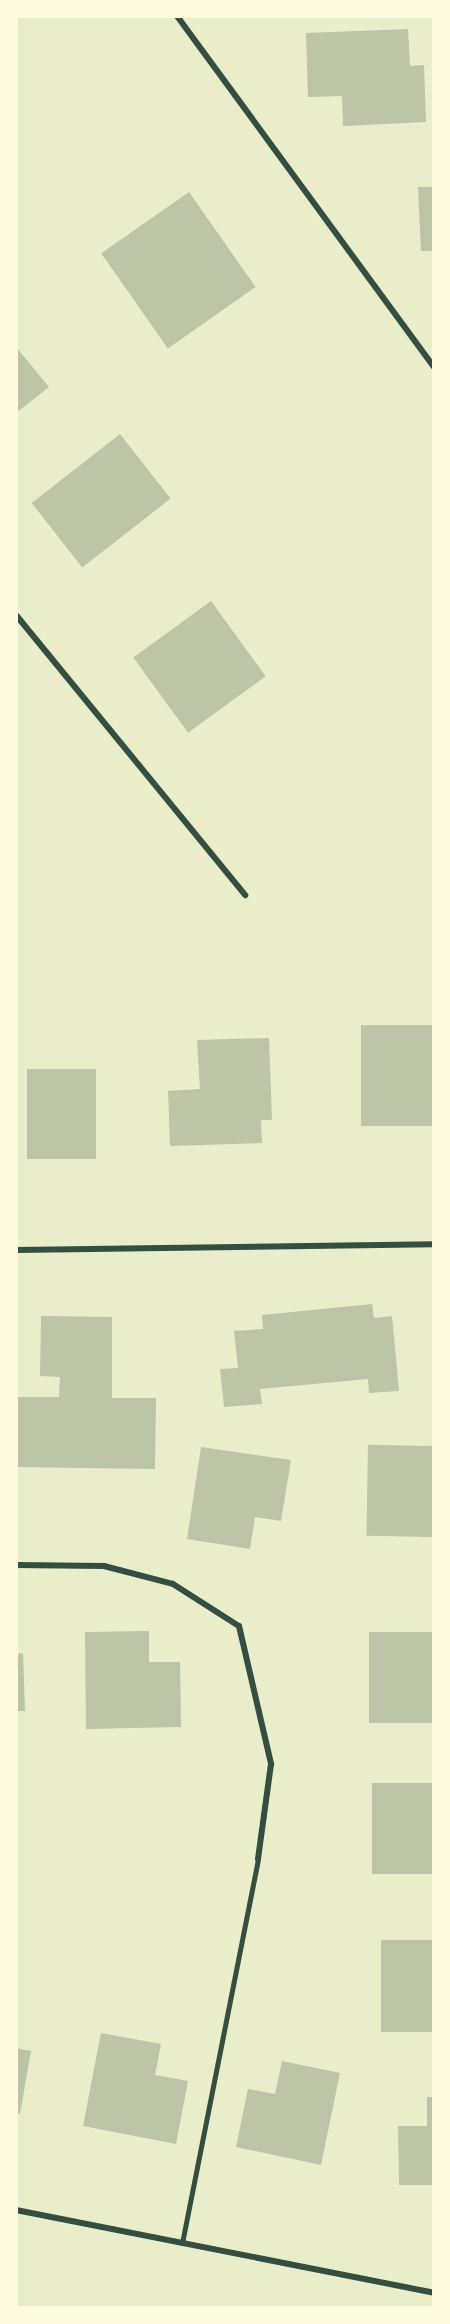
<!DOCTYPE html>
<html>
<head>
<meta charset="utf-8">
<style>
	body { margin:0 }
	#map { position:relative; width:450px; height:2324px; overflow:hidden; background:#e9edc9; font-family:Figtree,sans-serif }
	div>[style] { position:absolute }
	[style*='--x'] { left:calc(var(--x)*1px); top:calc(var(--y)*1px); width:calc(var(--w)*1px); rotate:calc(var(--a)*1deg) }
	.building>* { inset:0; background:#bcc5a7; transform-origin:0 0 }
	.pedestrian>* { height:5px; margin:-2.5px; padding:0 2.5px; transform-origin:2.5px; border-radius:2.5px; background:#344e41 }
	.minor>* { height:6px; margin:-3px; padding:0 3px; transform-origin:3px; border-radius:3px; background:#344e41 }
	span { translate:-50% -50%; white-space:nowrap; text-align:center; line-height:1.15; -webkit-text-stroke:6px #fefae0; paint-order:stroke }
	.frame { position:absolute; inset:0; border:18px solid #fefae0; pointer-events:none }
</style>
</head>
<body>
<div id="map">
	<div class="building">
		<i style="clip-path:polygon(408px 29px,410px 66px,424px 65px,426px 122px,343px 126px,342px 96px,308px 97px,306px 33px)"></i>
		<i style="clip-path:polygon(418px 187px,434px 187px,434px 251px,421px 251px)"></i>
		<i style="left:189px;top:192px;width:116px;height:107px;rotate:55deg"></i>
		<i style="clip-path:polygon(16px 347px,49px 387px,16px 413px)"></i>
		<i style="left:120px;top:434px;width:82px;height:112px;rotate:52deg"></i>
		<i style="left:211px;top:601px;width:93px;height:96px;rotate:54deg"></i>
		<i style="left:434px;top:1025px;width:101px;height:73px;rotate:90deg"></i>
		<i style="clip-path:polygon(269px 1038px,272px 1120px,261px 1120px,262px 1143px,170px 1146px,168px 1091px,200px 1089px,197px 1040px)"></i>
		<i style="left:27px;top:1069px;width:69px;height:90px"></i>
		<i style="clip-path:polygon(372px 1304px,374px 1318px,392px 1316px,399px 1391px,369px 1393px,368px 1379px,260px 1389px,262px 1404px,224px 1407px,220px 1369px,238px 1368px,234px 1331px,263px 1329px,262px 1315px)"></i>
		<i style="clip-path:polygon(41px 1316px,112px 1317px,112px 1398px,156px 1398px,155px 1469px,16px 1467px,16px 1397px,59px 1397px,60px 1377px,40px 1376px)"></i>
		<i style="left:434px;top:1446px;width:91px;height:66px;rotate:91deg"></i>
		<i style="clip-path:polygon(201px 1447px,291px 1460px,281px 1521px,255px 1517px,250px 1549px,187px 1539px)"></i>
		<i style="clip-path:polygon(149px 1631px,149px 1662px,180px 1662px,181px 1727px,86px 1729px,85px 1632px)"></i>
		<i style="left:434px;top:1632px;width:91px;height:65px;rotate:90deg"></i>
		<i style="clip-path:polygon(23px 1653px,25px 1711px,16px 1711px,16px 1654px)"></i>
		<i style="left:434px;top:1783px;width:91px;height:62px;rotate:90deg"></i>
		<i style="left:434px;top:1940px;width:92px;height:53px;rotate:90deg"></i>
		<i style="clip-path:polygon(101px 2033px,161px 2044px,155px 2075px,188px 2081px,176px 2144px,83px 2126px)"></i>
		<i style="clip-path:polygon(16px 2048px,31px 2051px,20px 2114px,16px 2113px)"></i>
		<i style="clip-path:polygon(282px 2061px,340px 2073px,321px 2165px,236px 2147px,248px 2089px,275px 2094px)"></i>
		<i style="clip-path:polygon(427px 2097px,434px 2097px,434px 2185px,399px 2185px,398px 2126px,427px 2126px)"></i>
	</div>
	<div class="pedestrian">
		<i style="--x:182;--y:2243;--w:391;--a:-78.8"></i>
	</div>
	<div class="minor">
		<i style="--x:177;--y:16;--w:435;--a:53.8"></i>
		<i style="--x:16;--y:615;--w:362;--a:50.7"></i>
		<i style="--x:16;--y:1250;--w:418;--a:-0.8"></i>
		<i style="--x:16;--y:1565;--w:88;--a:0.7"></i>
		<i style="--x:104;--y:1566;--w:71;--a:14.6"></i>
		<i style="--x:173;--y:1584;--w:78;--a:32.5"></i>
		<i style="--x:239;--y:1626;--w:142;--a:76.9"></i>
		<i style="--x:271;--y:1764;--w:96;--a:97.8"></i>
		<i style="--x:16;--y:2210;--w:426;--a:11.2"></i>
	</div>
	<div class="frame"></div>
</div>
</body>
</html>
